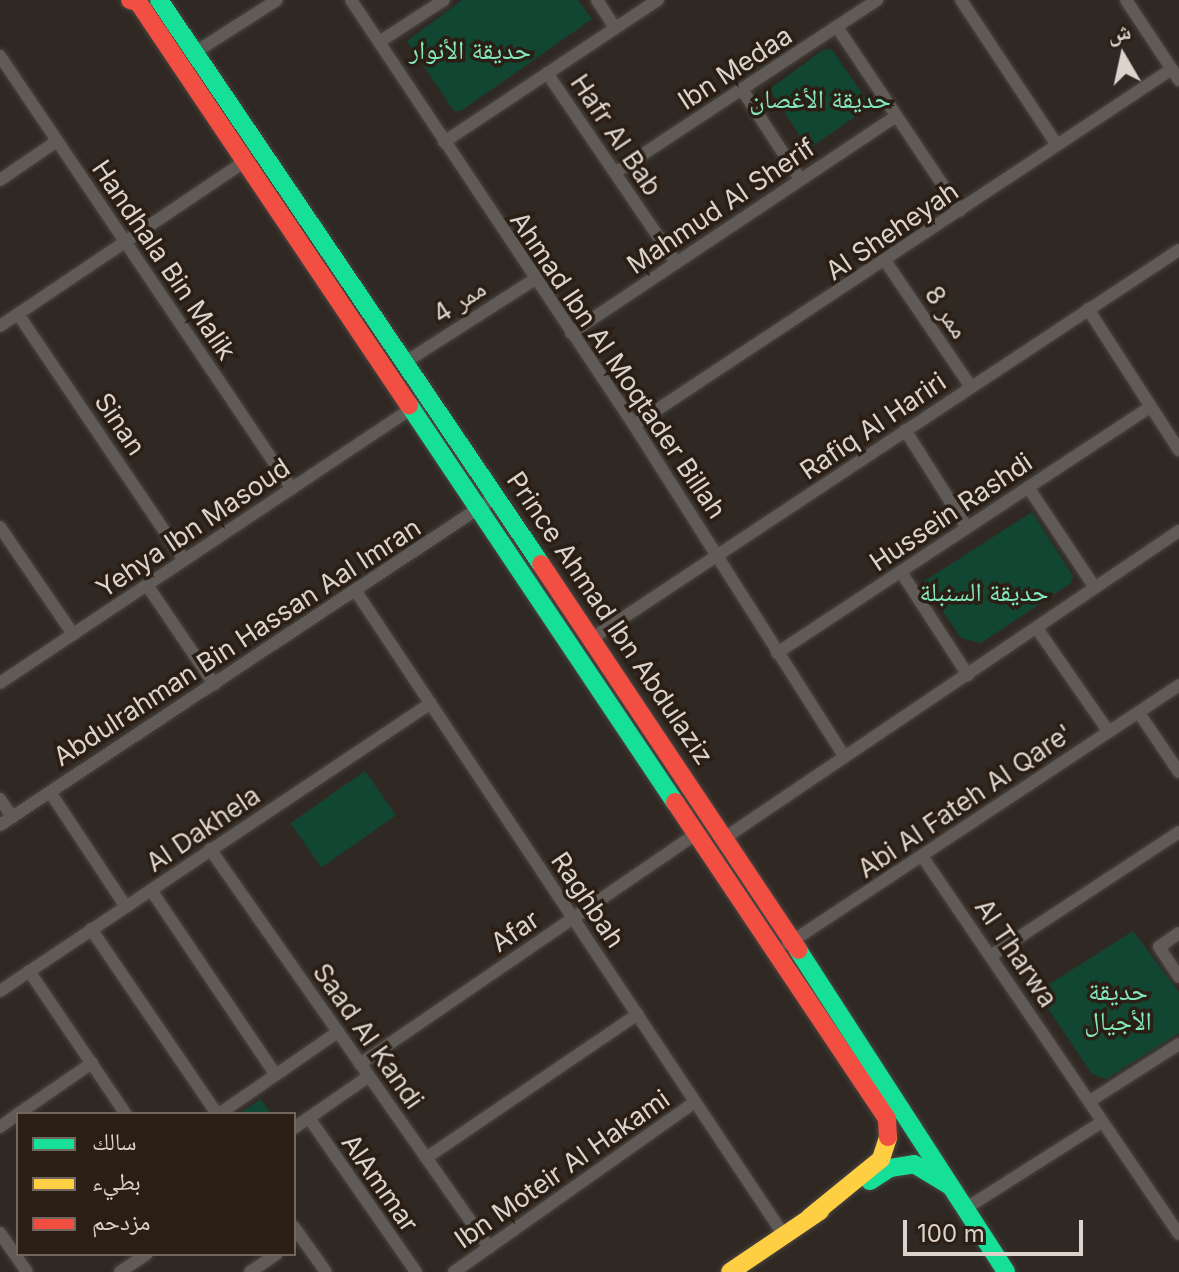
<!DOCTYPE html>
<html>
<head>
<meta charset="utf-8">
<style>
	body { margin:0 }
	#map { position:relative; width:1179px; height:1272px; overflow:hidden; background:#302923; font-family:Inter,"Noto Naskh Arabic",sans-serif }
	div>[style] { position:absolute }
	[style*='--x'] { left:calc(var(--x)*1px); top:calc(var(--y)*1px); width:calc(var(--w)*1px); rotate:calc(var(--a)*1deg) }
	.green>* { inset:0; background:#114633; transform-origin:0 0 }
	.roads { filter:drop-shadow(0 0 2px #4a4440) drop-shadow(0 0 2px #4a4440) }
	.street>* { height:12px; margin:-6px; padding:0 6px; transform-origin:6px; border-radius:6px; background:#605b57 }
	.fast>* { height:18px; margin:-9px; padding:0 9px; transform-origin:9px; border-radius:9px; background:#16e098 }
	.slow>* { height:18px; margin:-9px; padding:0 9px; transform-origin:9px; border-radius:9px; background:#ffcf43 }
	.jam>* { height:18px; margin:-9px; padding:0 9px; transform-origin:9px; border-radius:9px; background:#f24e42 }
	span { translate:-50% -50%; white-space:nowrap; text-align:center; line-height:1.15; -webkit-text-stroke:7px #2b1f15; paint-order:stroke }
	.park-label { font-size:26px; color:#83e8bd }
	.street-label { font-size:26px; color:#dbd3cc }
	.legend { position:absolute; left:16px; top:1112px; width:280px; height:144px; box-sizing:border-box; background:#2b1f15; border:2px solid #71675e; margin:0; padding:10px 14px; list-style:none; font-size:24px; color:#dbd3cc }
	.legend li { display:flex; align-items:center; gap:16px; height:40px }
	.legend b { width:40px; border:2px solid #71675e }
	.north { position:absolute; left:1083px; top:16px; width:80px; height:80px; -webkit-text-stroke:6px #2b1f15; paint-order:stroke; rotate:351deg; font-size:22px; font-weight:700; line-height:32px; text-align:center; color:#dbd3cc }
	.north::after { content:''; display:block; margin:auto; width:28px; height:36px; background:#dbd3cc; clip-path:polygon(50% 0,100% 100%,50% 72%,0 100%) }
	.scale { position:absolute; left:903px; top:1220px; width:180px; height:36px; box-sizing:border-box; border:4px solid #dbd3cc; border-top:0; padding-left:10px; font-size:24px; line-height:28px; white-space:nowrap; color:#dbd3cc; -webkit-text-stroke:6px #2b1f15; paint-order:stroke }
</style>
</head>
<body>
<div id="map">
	<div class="green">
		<i style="clip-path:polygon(462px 0,578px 0,592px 19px,461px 111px,454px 111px,407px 41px)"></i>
		<i style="clip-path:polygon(824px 49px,832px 50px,871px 106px,808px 149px,770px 89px)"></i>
		<i style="clip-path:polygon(1032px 512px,1073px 576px,1071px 583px,981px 643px,961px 638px,923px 582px)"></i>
		<i style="left:365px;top:771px;width:54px;height:91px;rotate:55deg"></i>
		<i style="clip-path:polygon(1133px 931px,1179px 992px,1179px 1033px,1106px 1079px,1092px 1074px,1037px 992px)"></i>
		<i style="clip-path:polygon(261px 1099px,271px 1114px,238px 1114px)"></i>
	</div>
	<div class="roads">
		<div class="street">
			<i style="--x:351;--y:0;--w:511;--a:56.34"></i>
			<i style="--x:634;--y:425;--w:393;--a:57.6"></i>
			<i style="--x:597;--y:0;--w:33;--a:57"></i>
			<i style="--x:961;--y:0;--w:174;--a:56.5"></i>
			<i style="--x:1126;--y:0;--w:96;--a:56.5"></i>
			<i style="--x:837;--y:27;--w:221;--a:56.2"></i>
			<i style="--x:379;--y:42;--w:77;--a:-32.9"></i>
			<i style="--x:194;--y:53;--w:98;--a:-32.6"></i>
			<i style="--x:0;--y:56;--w:522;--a:56.01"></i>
			<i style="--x:547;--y:73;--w:230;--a:55.8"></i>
			<i style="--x:743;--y:91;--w:105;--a:57.1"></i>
			<i style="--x:444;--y:142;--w:257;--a:-33.6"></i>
			<i style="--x:616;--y:172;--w:313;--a:-33.4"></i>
			<i style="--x:0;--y:180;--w:69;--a:-34.4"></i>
			<i style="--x:886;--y:262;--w:151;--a:55.8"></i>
			<i style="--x:1088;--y:309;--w:168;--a:57.2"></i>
			<i style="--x:18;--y:314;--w:297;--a:56"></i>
			<i style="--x:0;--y:326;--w:294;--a:-33.9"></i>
			<i style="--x:571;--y:333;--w:391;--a:-33.7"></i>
			<i style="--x:407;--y:361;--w:152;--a:-32.6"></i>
			<i style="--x:634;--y:425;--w:645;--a:-33.49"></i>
			<i style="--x:905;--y:430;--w:114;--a:57.6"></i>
			<i style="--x:1028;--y:487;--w:121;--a:56.4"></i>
			<i style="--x:0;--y:527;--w:130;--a:55.7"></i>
			<i style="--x:901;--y:572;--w:123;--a:57"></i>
			<i style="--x:147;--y:585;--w:120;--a:55.9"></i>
			<i style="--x:355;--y:590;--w:773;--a:56.39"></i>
			<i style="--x:1038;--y:630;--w:124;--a:55.2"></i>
			<i style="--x:591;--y:639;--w:705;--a:-33.49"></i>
			<i style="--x:777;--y:653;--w:447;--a:-33.4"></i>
			<i style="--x:0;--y:683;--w:493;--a:-33.7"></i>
			<i style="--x:1139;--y:713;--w:71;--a:55.9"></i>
			<i style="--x:50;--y:792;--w:138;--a:56.5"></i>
			<i style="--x:0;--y:799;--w:22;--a:56"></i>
			<i style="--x:0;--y:825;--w:596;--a:-33.5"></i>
			<i style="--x:726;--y:837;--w:547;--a:-34.04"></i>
			<i style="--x:210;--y:849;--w:487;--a:55"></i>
			<i style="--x:922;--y:856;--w:457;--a:55.8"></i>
			<i style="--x:151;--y:890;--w:223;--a:56"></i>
			<i style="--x:91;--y:929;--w:224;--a:55.7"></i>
			<i style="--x:1179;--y:933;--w:24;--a:145"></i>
			<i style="--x:1159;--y:947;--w:36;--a:56"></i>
			<i style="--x:788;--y:944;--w:469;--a:-33.5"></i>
			<i style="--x:992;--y:955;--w:224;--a:-33.3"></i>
			<i style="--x:29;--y:971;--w:173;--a:55.9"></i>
			<i style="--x:0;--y:991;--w:518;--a:-33.75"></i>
			<i style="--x:360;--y:1064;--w:406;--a:-34.4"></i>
			<i style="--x:1090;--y:1101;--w:106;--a:-32.6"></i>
			<i style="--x:18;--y:1114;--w:90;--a:-34.6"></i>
			<i style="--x:219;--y:1114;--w:145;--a:-34.6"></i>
			<i style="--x:309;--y:1118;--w:188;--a:55.2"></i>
			<i style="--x:0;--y:1127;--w:22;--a:-36"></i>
			<i style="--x:294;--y:1128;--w:91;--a:-34.7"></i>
			<i style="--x:426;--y:1158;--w:256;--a:-34.2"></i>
			<i style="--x:968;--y:1207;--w:159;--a:-32.4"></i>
			<i style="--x:294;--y:1227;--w:55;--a:54.6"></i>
			<i style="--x:0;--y:1233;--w:47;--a:55.3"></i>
			<i style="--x:120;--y:1272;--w:32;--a:-34"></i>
			<i style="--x:250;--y:1272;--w:32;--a:-34"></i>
			<i style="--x:454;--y:1272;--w:295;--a:-35.2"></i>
		</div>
		<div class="fast">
			<i style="--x:159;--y:0;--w:681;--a:55.89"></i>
			<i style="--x:409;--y:405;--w:478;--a:56.2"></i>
			<i style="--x:798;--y:950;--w:383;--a:57.1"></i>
			<i style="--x:870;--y:1181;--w:24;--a:-33"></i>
			<i style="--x:890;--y:1168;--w:24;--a:-9"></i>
			<i style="--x:914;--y:1164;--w:42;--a:31.4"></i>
		</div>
		<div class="slow">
			<i style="--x:810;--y:1217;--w:92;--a:-39.2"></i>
			<i style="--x:881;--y:1159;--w:23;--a:-72"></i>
			<i style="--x:730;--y:1272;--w:109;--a:-34.1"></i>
		</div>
		<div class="jam">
			<i style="--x:130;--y:0;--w:8;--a:14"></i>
			<i style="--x:138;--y:2;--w:486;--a:56.1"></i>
			<i style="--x:541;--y:564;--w:464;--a:56.3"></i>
			<i style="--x:675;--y:802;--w:381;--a:56.2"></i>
			<i style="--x:887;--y:1119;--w:18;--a:87"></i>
		</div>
	</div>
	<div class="park-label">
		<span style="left:470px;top:50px">حديقة الأنوار</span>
		<span style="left:820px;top:99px">حديقة الأغصان</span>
		<span style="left:984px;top:592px">حديقة السنبلة</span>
		<span style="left:1118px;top:1006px">حديقة<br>الأجيال</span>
	</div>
	<div class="street-label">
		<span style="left:735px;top:68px;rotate:-33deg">Ibn Medaa</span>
		<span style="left:616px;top:135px;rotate:56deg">Hafr Al Bab</span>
		<span style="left:721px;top:206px;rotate:-34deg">Mahmud Al Sherif</span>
		<span style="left:892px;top:231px;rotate:-34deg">Al Sheheyah</span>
		<span style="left:164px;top:260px;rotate:56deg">Handhala Bin Malik</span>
		<span style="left:459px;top:301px;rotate:-33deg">ممر 4</span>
		<span style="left:947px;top:312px;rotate:56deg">ممر 8</span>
		<span style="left:618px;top:365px;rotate:56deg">Ahmad Ibn Al Moqtader Billah</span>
		<span style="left:120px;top:424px;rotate:56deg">Sinan</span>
		<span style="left:873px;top:426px;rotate:-34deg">Rafiq Al Hariri</span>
		<span style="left:951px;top:512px;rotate:-34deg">Hussein Rashdi</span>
		<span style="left:193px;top:528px;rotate:-34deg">Yehya Ibn Masoud</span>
		<span style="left:610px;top:618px;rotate:56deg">Prince Ahmad Ibn Abdulaziz</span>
		<span style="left:237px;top:642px;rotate:-33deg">Abdulrahman Bin Hassan Aal Imran</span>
		<span style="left:965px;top:801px;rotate:-34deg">Abi Al Fateh Al Qare'</span>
		<span style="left:203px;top:829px;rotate:-34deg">Al Dakhela</span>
		<span style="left:588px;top:900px;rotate:56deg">Raghbah</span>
		<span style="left:515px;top:931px;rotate:-34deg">Afar</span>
		<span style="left:1016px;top:953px;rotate:56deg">Al Tharwa</span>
		<span style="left:368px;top:1036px;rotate:55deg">Saad Al Kandi</span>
		<span style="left:562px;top:1169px;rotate:-35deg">Ibn Moteir Al Hakami</span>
		<span style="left:380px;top:1183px;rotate:55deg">AlAmmar</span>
	</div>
	<ul class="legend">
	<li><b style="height:10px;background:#16e098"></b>سالك</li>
	<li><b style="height:10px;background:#ffcf43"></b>بطيء</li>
	<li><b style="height:10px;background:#f24e42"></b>مزدحم</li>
	</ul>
	<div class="north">ش</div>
	<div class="scale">100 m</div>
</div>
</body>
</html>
